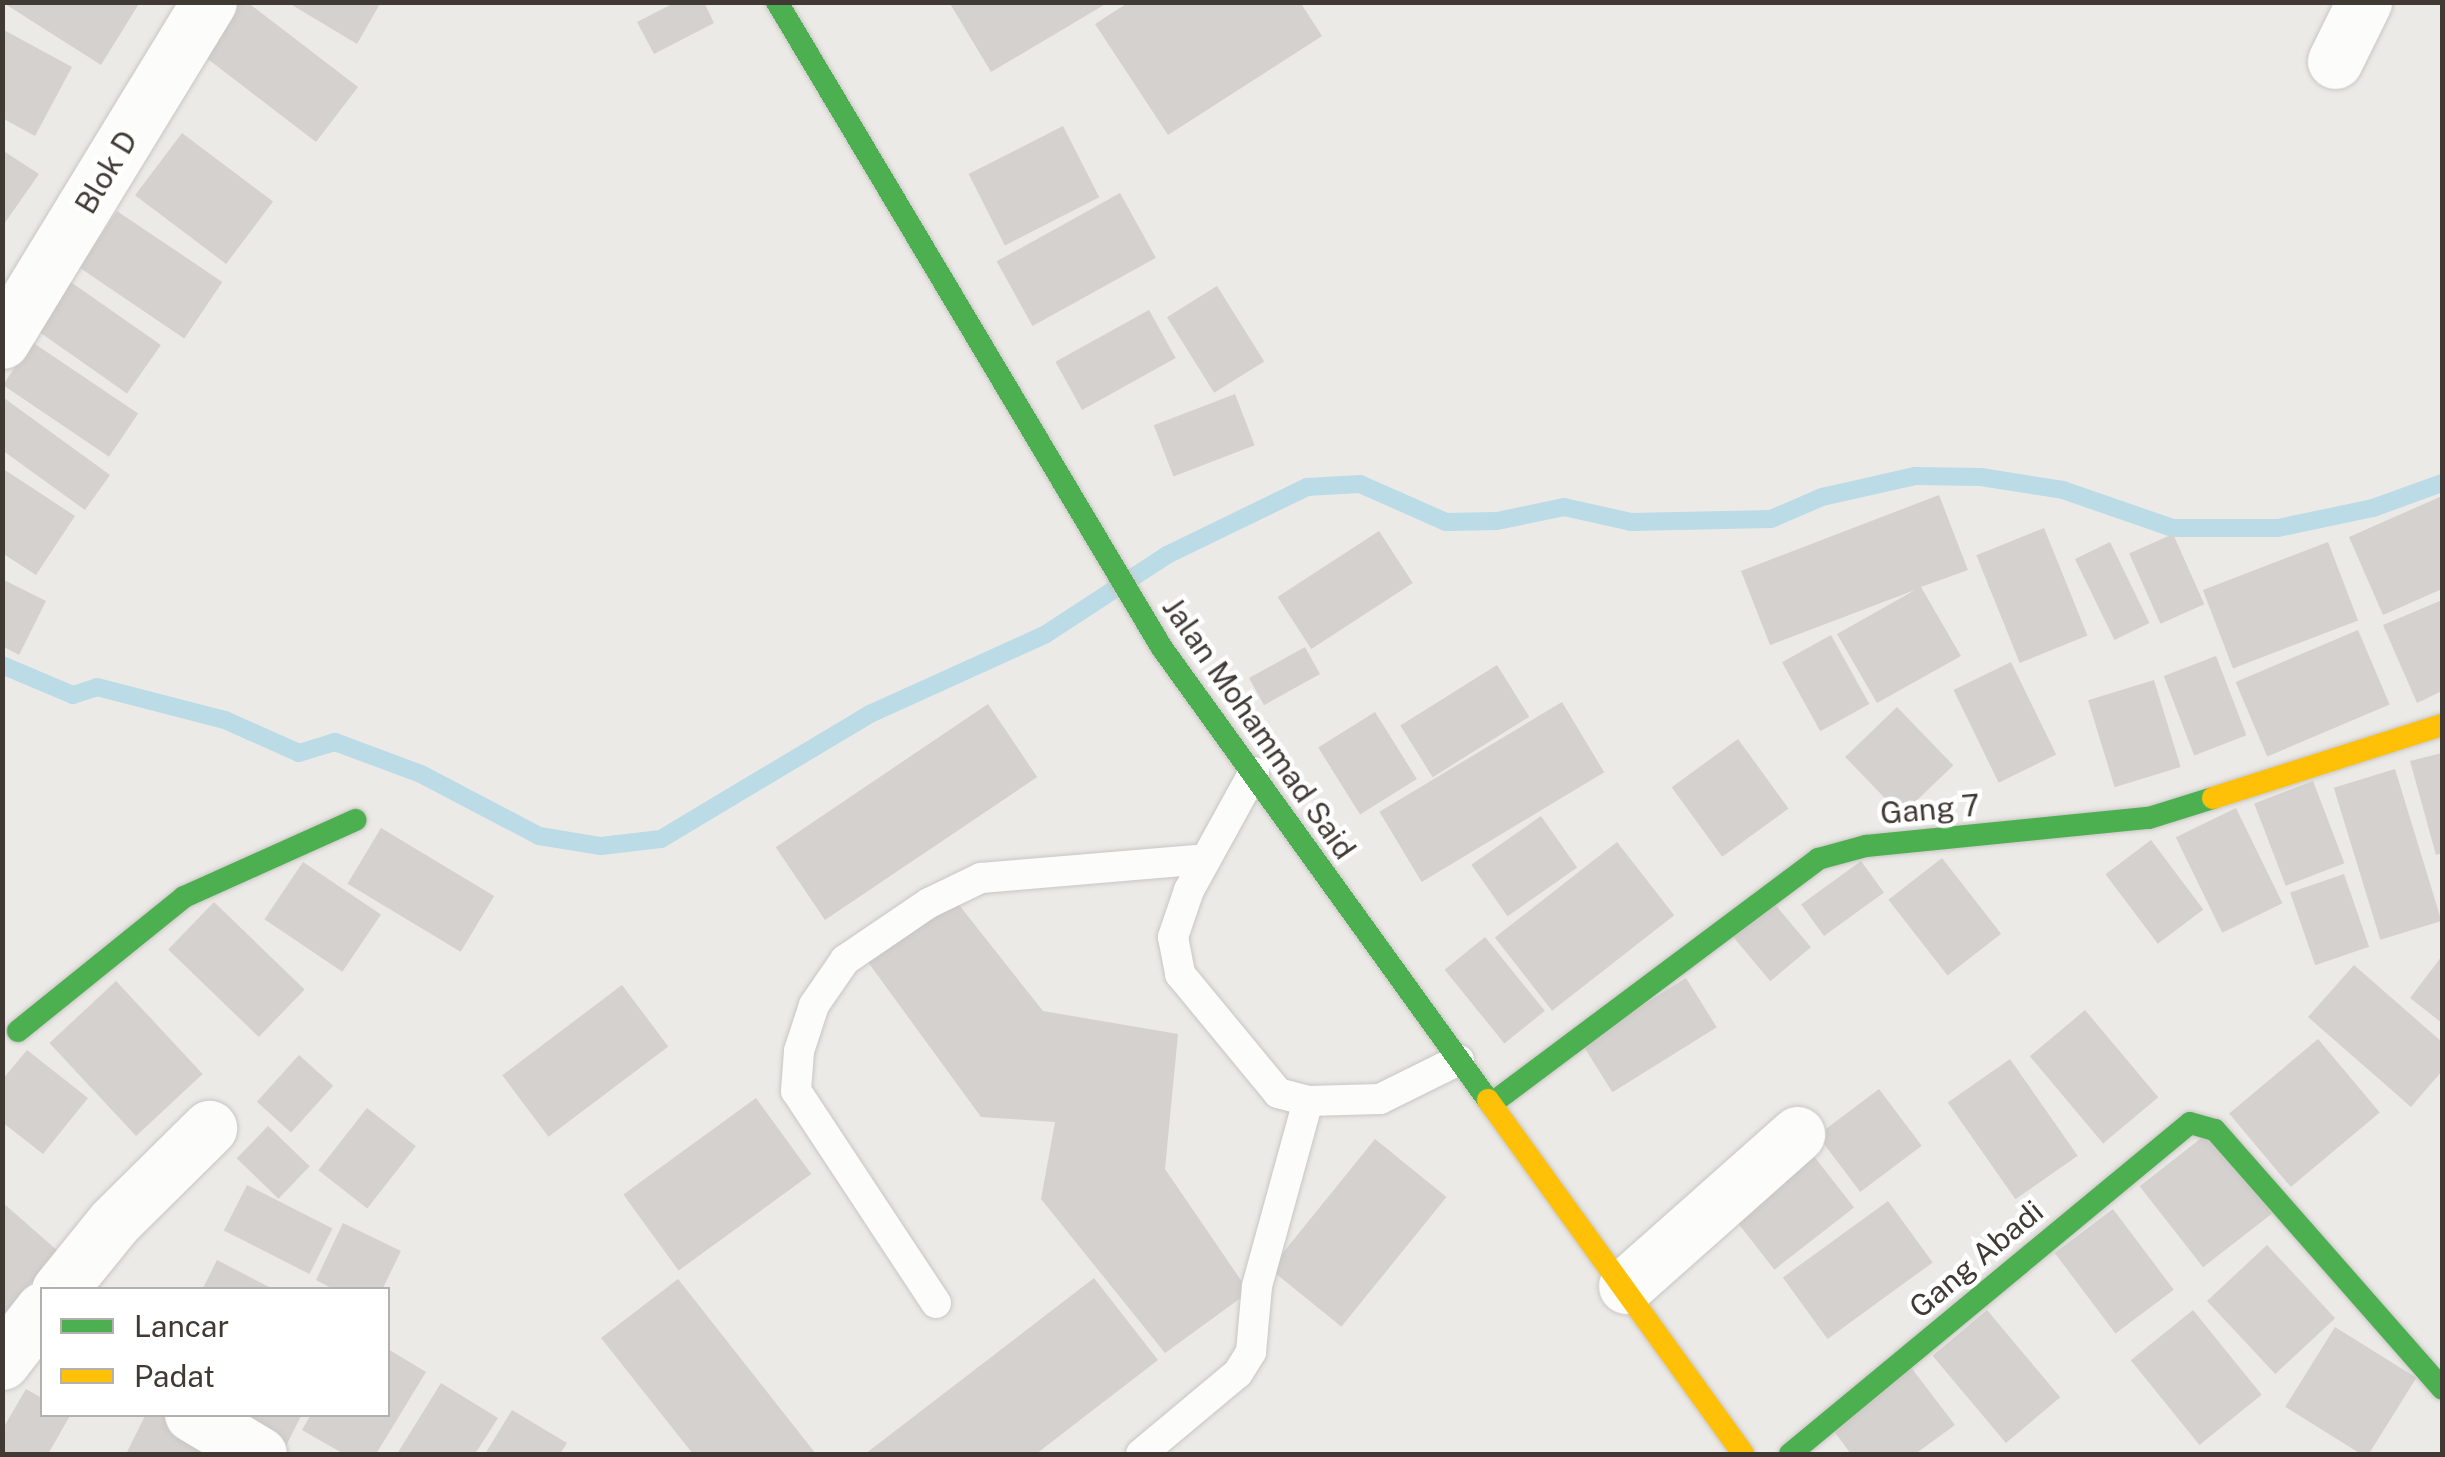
<!DOCTYPE html>
<html>
<head>
<meta charset="utf-8">
<style>
	body { margin:0 }
	#map { position:relative; width:2445px; height:1457px; overflow:hidden; background:#eceae7; font-family:"Public Sans",sans-serif }
	div>[style] { position:absolute }
	[style*='--x'] { left:calc(var(--x)*1px); top:calc(var(--y)*1px); width:calc(var(--w)*1px); rotate:calc(var(--a)*1deg) }
	.stream>* { height:18px; margin:-9px; padding:0 9px; transform-origin:9px; border-radius:9px; background:#bbdbe6 }
	.building>* { inset:0; background:#d4d1ce; transform-origin:0 0 }
	.roads { filter:drop-shadow(0 0 2px #c8c6c3) drop-shadow(0 0 2px #c8c6c3) }
	.lane>* { height:30px; margin:-15px; padding:0 15px; transform-origin:15px; border-radius:15px; background:#fcfcfb }
	.street>* { height:55px; margin:-27.5px; padding:0 27.5px; transform-origin:27.5px; border-radius:27.5px; background:#fcfcfb }
	.fast>* { height:22px; margin:-11px; padding:0 11px; transform-origin:11px; border-radius:11px; background:#4caf50 }
	.slow>* { height:22px; margin:-11px; padding:0 11px; transform-origin:11px; border-radius:11px; background:#ffc107 }
	span { translate:-50% -50%; white-space:nowrap; text-align:center; line-height:1.15; -webkit-text-stroke:9px #fff; paint-order:stroke }
	.street-label { font-size:30px; color:#413a34 }
	.frame { position:absolute; inset:0; border:5px solid #413a34; pointer-events:none }
	.legend { position:absolute; left:40px; top:1287px; width:350px; height:130px; box-sizing:border-box; background:#fff; border:2px solid #b3b0ae; margin:0; padding:12px 18px; list-style:none; font-size:30px; color:#413a34 }
	.legend li { display:flex; align-items:center; gap:20px; height:50px }
	.legend b { width:50px; border:2px solid #b3b0ae }
</style>
</head>
<body>
<div id="map">
	<div class="stream">
		<i style="--x:2;--y:665;--w:77;--a:22.9"></i>
		<i style="--x:73;--y:695;--w:25;--a:-18"></i>
		<i style="--x:97;--y:687;--w:132;--a:14.5"></i>
		<i style="--x:225;--y:720;--w:81;--a:24"></i>
		<i style="--x:299;--y:753;--w:38;--a:-17"></i>
		<i style="--x:335;--y:742;--w:92;--a:20.4"></i>
		<i style="--x:421;--y:774;--w:133;--a:27.7"></i>
		<i style="--x:539;--y:836;--w:63;--a:9.2"></i>
		<i style="--x:601;--y:846;--w:60;--a:-6.7"></i>
		<i style="--x:661;--y:839;--w:244;--a:-30.9"></i>
		<i style="--x:870;--y:714;--w:193;--a:-24.4"></i>
		<i style="--x:1046;--y:634;--w:145;--a:-33.1"></i>
		<i style="--x:1167;--y:555;--w:156;--a:-25.9"></i>
		<i style="--x:1307;--y:487;--w:53;--a:-3.2"></i>
		<i style="--x:1360;--y:484;--w:94;--a:23.8"></i>
		<i style="--x:1446;--y:522;--w:51;--a:-1.1"></i>
		<i style="--x:1497;--y:521;--w:68;--a:-11.8"></i>
		<i style="--x:1564;--y:507;--w:69;--a:12.6"></i>
		<i style="--x:1631;--y:522;--w:140;--a:-1.2"></i>
		<i style="--x:1771;--y:519;--w:56;--a:-23.3"></i>
		<i style="--x:1822;--y:497;--w:95;--a:-12.7"></i>
		<i style="--x:1915;--y:476;--w:66;--a:0.9"></i>
		<i style="--x:1981;--y:477;--w:83;--a:9"></i>
		<i style="--x:2063;--y:490;--w:116;--a:19.1"></i>
		<i style="--x:2173;--y:528;--w:105;--a:0"></i>
		<i style="--x:2278;--y:528;--w:97;--a:-11.9"></i>
		<i style="--x:2373;--y:508;--w:73;--a:-19.9"></i>
	</div>
	<div class="building">
		<i style="clip-path:polygon(2px 2px,140px 2px,101px 65px)"></i>
		<i style="clip-path:polygon(233px 2px,247px 2px,358px 87px,316px 142px,196px 50px)"></i>
		<i style="clip-path:polygon(287px 2px,381px 2px,357px 44px)"></i>
		<i style="clip-path:polygon(676px 2px,704px 2px,714px 23px,654px 54px,637px 22px)"></i>
		<i style="clip-path:polygon(949px 2px,1109px 2px,991px 72px)"></i>
		<i style="clip-path:polygon(1129px 2px,1300px 2px,1322px 36px,1168px 135px,1095px 24px)"></i>
		<i style="clip-path:polygon(2px 29px,72px 67px,35px 136px,2px 118px)"></i>
		<i style="left:1063px;top:126px;width:80px;height:106px;rotate:63deg"></i>
		<i style="left:182px;top:133px;width:114px;height:78px;rotate:37deg"></i>
		<i style="clip-path:polygon(2px 150px,39px 174px,2px 227px)"></i>
		<i style="left:1120px;top:193px;width:74px;height:141px;rotate:61deg"></i>
		<i style="left:117px;top:211px;width:127px;height:68px;rotate:34deg"></i>
		<i style="left:65px;top:278px;width:117px;height:59px;rotate:35deg"></i>
		<i style="left:1217px;top:286px;width:89px;height:59px;rotate:58deg"></i>
		<i style="left:1149px;top:310px;width:55px;height:107px;rotate:61deg"></i>
		<i style="left:32px;top:342px;width:128px;height:52px;rotate:34deg"></i>
		<i style="left:1235px;top:394px;width:55px;height:87px;rotate:69deg"></i>
		<i style="clip-path:polygon(4px 398px,110px 475px,85px 510px,2px 450px)"></i>
		<i style="clip-path:polygon(2px 468px,75px 516px,36px 575px,2px 553px)"></i>
		<i style="clip-path:polygon(1939px 495px,1968px 570px,1921px 587px,1961px 656px,1877px 703px,1837px 634px,1915px 590px,1770px 645px,1741px 571px)"></i>
		<i style="clip-path:polygon(2442px 496px,2442px 589px,2383px 615px,2349px 537px)"></i>
		<i style="left:2044px;top:528px;width:116px;height:73px;rotate:68deg"></i>
		<i style="left:1379px;top:531px;width:62px;height:121px;rotate:57deg"></i>
		<i style="left:2173px;top:534px;width:77px;height:48px;rotate:66deg"></i>
		<i style="left:2110px;top:542px;width:90px;height:39px;rotate:64deg"></i>
		<i style="left:2328px;top:542px;width:84px;height:134px;rotate:69deg"></i>
		<i style="clip-path:polygon(2px 579px,46px 601px,19px 655px,2px 646px)"></i>
		<i style="clip-path:polygon(2442px 600px,2442px 691px,2417px 703px,2383px 625px)"></i>
		<i style="left:2358px;top:630px;width:81px;height:133px;rotate:67deg"></i>
		<i style="left:1831px;top:635px;width:79px;height:56px;rotate:61deg"></i>
		<i style="left:1305px;top:647px;width:31px;height:64px;rotate:61deg"></i>
		<i style="left:2216px;top:656px;width:85px;height:56px;rotate:69deg"></i>
		<i style="left:2011px;top:662px;width:103px;height:64px;rotate:64deg"></i>
		<i style="left:1497px;top:665px;width:61px;height:114px;rotate:58deg"></i>
		<i style="left:2154px;top:680px;width:91px;height:69px;rotate:73deg"></i>
		<i style="left:1562px;top:702px;width:82px;height:213px;rotate:59deg"></i>
		<i style="left:988px;top:704px;width:88px;height:256px;rotate:56deg"></i>
		<i style="left:1897px;top:707px;width:81px;height:72px;rotate:46deg"></i>
		<i style="left:1375px;top:712px;width:79px;height:67px;rotate:58deg"></i>
		<i style="left:1738px;top:739px;width:86px;height:82px;rotate:54deg"></i>
		<i style="clip-path:polygon(2442px 753px,2442px 853px,2436px 855px,2410px 761px)"></i>
		<i style="left:2395px;top:769px;width:159px;height:64px;rotate:73deg"></i>
		<i style="left:2313px;top:781px;width:88px;height:63px;rotate:69deg"></i>
		<i style="left:2236px;top:808px;width:106px;height:67px;rotate:64deg"></i>
		<i style="left:1541px;top:816px;width:63px;height:85px;rotate:55deg"></i>
		<i style="left:381px;top:828px;width:132px;height:65px;rotate:31deg"></i>
		<i style="left:2151px;top:840px;width:87px;height:57px;rotate:53deg"></i>
		<i style="left:1617px;top:842px;width:93px;height:155px;rotate:52deg"></i>
		<i style="left:1942px;top:858px;width:96px;height:68px;rotate:52deg"></i>
		<i style="left:1861px;top:861px;width:39px;height:74px;rotate:54deg"></i>
		<i style="left:303px;top:862px;width:94px;height:69px;rotate:34deg"></i>
		<i style="left:2344px;top:874px;width:77px;height:57px;rotate:71deg"></i>
		<i style="clip-path:polygon(952px 896px,1043px 1011px,1178px 1034px,1165px 1169px,1249px 1292px,1165px 1353px,1041px 1199px,1055px 1122px,981px 1117px,865px 958px)"></i>
		<i style="left:214px;top:902px;width:126px;height:66px;rotate:44deg"></i>
		<i style="left:1773px;top:902px;width:59px;height:53px;rotate:50deg"></i>
		<i style="left:1485px;top:937px;width:95px;height:52px;rotate:51deg"></i>
		<i style="clip-path:polygon(2442px 956px,2442px 1023px,2410px 998px)"></i>
		<i style="clip-path:polygon(2354px 965px,2442px 1042px,2442px 1071px,2411px 1107px,2308px 1017px)"></i>
		<i style="left:1686px;top:978px;width:58px;height:123px;rotate:58deg"></i>
		<i style="left:116px;top:981px;width:127px;height:91px;rotate:47deg"></i>
		<i style="left:622px;top:985px;width:77px;height:150px;rotate:53deg"></i>
		<i style="left:2085px;top:1010px;width:114px;height:72px;rotate:50deg"></i>
		<i style="left:2318px;top:1039px;width:96px;height:116px;rotate:50deg"></i>
		<i style="clip-path:polygon(27px 1050px,88px 1098px,43px 1154px,2px 1122px,2px 1080px)"></i>
		<i style="left:299px;top:1055px;width:46px;height:63px;rotate:42deg"></i>
		<i style="left:2010px;top:1059px;width:118px;height:76px;rotate:55deg"></i>
		<i style="left:1879px;top:1089px;width:71px;height:77px;rotate:53deg"></i>
		<i style="left:756px;top:1098px;width:94px;height:164px;rotate:54deg"></i>
		<i style="left:367px;top:1108px;width:62px;height:79px;rotate:38deg"></i>
		<i style="left:268px;top:1126px;width:58px;height:45px;rotate:44deg"></i>
		<i style="left:2209px;top:1132px;width:103px;height:88px;rotate:52deg"></i>
		<i style="left:1375px;top:1139px;width:92px;height:167px;rotate:39deg"></i>
		<i style="left:1806px;top:1146px;width:78px;height:101px;rotate:52deg"></i>
		<i style="left:247px;top:1185px;width:96px;height:51px;rotate:27deg"></i>
		<i style="left:1888px;top:1201px;width:76px;height:130px;rotate:54deg"></i>
		<i style="clip-path:polygon(2px 1202px,59px 1252px,2px 1316px)"></i>
		<i style="left:2113px;top:1209px;width:101px;height:73px;rotate:53deg"></i>
		<i style="clip-path:polygon(343px 1223px,401px 1251px,382px 1290px,335px 1290px,316px 1280px)"></i>
		<i style="left:2267px;top:1245px;width:100px;height:82px;rotate:47deg"></i>
		<i style="clip-path:polygon(217px 1260px,275px 1290px,202px 1290px)"></i>
		<i style="clip-path:polygon(1094px 1278px,1158px 1360px,1036px 1454px,865px 1454px)"></i>
		<i style="clip-path:polygon(678px 1279px,816px 1454px,693px 1454px,601px 1338px)"></i>
		<i style="left:1987px;top:1310px;width:114px;height:71px;rotate:50deg"></i>
		<i style="left:2193px;top:1310px;width:109px;height:80px;rotate:51deg"></i>
		<i style="left:2335px;top:1327px;width:96px;height:94px;rotate:32deg"></i>
		<i style="clip-path:polygon(388px 1349px,426px 1372px,376px 1454px,344px 1454px,302px 1430px,311px 1414px,388px 1414px)"></i>
		<i style="clip-path:polygon(1910px 1366px,1955px 1425px,1915px 1454px,1851px 1454px,1830px 1426px)"></i>
		<i style="clip-path:polygon(441px 1383px,498px 1418px,475px 1454px,397px 1454px)"></i>
		<i style="clip-path:polygon(26px 1389px,42px 1398px,42px 1414px,71px 1414px,48px 1454px,2px 1454px,2px 1430px)"></i>
		<i style="clip-path:polygon(512px 1410px,567px 1443px,560px 1454px,485px 1454px)"></i>
		<i style="clip-path:polygon(146px 1414px,176px 1414px,255px 1454px,126px 1454px)"></i>
		<i style="clip-path:polygon(224px 1414px,302px 1414px,286px 1446px)"></i>
	</div>
	<div class="roads">
		<div class="lane">
			<i style="--x:1254;--y:772;--w:135;--a:118.8"></i>
			<i style="--x:1189;--y:890;--w:50;--a:108.8"></i>
			<i style="--x:1173;--y:937;--w:38;--a:79"></i>
			<i style="--x:1180;--y:974;--w:154;--a:50.5"></i>
			<i style="--x:1278;--y:1093;--w:31;--a:15"></i>
			<i style="--x:1308;--y:1101;--w:72;--a:-1.6"></i>
			<i style="--x:1380;--y:1099;--w:88;--a:-26.3"></i>
			<i style="--x:936;--y:1303;--w:254;--a:-123.4"></i>
			<i style="--x:796;--y:1091;--w:40;--a:-85.7"></i>
			<i style="--x:799;--y:1051;--w:48;--a:-71.9"></i>
			<i style="--x:814;--y:1005;--w:55;--a:-55.4"></i>
			<i style="--x:845;--y:960;--w:102;--a:-34.2"></i>
			<i style="--x:929;--y:903;--w:58;--a:-25.7"></i>
			<i style="--x:981;--y:878;--w:225;--a:-4.8"></i>
			<i style="--x:1141;--y:1454;--w:126;--a:-39.9"></i>
			<i style="--x:1238;--y:1373;--w:25;--a:-58"></i>
			<i style="--x:1251;--y:1352;--w:66;--a:-84.8"></i>
			<i style="--x:1257;--y:1286;--w:192;--a:-74.6"></i>
		</div>
		<div class="street">
			<i style="--x:2335;--y:61;--w:66;--a:-63.8"></i>
			<i style="--x:2;--y:341;--w:397;--a:-58.6"></i>
			<i style="--x:1626;--y:1286;--w:229;--a:-41.6"></i>
			<i style="--x:59;--y:1290;--w:87;--a:-51"></i>
			<i style="--x:114;--y:1222;--w:134;--a:-44.7"></i>
			<i style="--x:2;--y:1362;--w:66;--a:-52.4"></i>
			<i style="--x:192;--y:1414;--w:78;--a:30.8"></i>
		</div>
		<div class="fast">
			<i style="--x:777;--y:2;--w:752;--a:59.21"></i>
			<i style="--x:1162;--y:648;--w:557;--a:54.2"></i>
			<i style="--x:18;--y:1031;--w:213;--a:-38.9"></i>
			<i style="--x:184;--y:897;--w:188;--a:-24.2"></i>
			<i style="--x:1491;--y:1104;--w:409;--a:-36.8"></i>
			<i style="--x:1818;--y:859;--w:50;--a:-15.2"></i>
			<i style="--x:1866;--y:846;--w:284;--a:-5.7"></i>
			<i style="--x:2149;--y:818;--w:67;--a:-17.4"></i>
			<i style="--x:1790;--y:1454;--w:519;--a:-39.61"></i>
			<i style="--x:2190;--y:1123;--w:26;--a:16"></i>
			<i style="--x:2215;--y:1130;--w:344;--a:48.7"></i>
		</div>
		<div class="slow">
			<i style="--x:2213;--y:798;--w:240;--a:-17.7"></i>
			<i style="--x:1488;--y:1100;--w:436;--a:54.2"></i>
		</div>
	</div>
	<div class="street-label">
		<span style="left:106px;top:172px;rotate:-59deg">Blok D</span>
		<span style="left:1259px;top:728px;rotate:55deg">Jalan Mohammad Said</span>
		<span style="left:1930px;top:809px;rotate:-5deg">Gang 7</span>
		<span style="left:1976px;top:1259px;rotate:-40deg">Gang Abadi</span>
	</div>
	<div class="frame"></div>
	<ul class="legend">
	<li><b style="height:12px;background:#4caf50"></b>Lancar</li>
	<li><b style="height:12px;background:#ffc107"></b>Padat</li>
	</ul>
</div>
</body>
</html>
